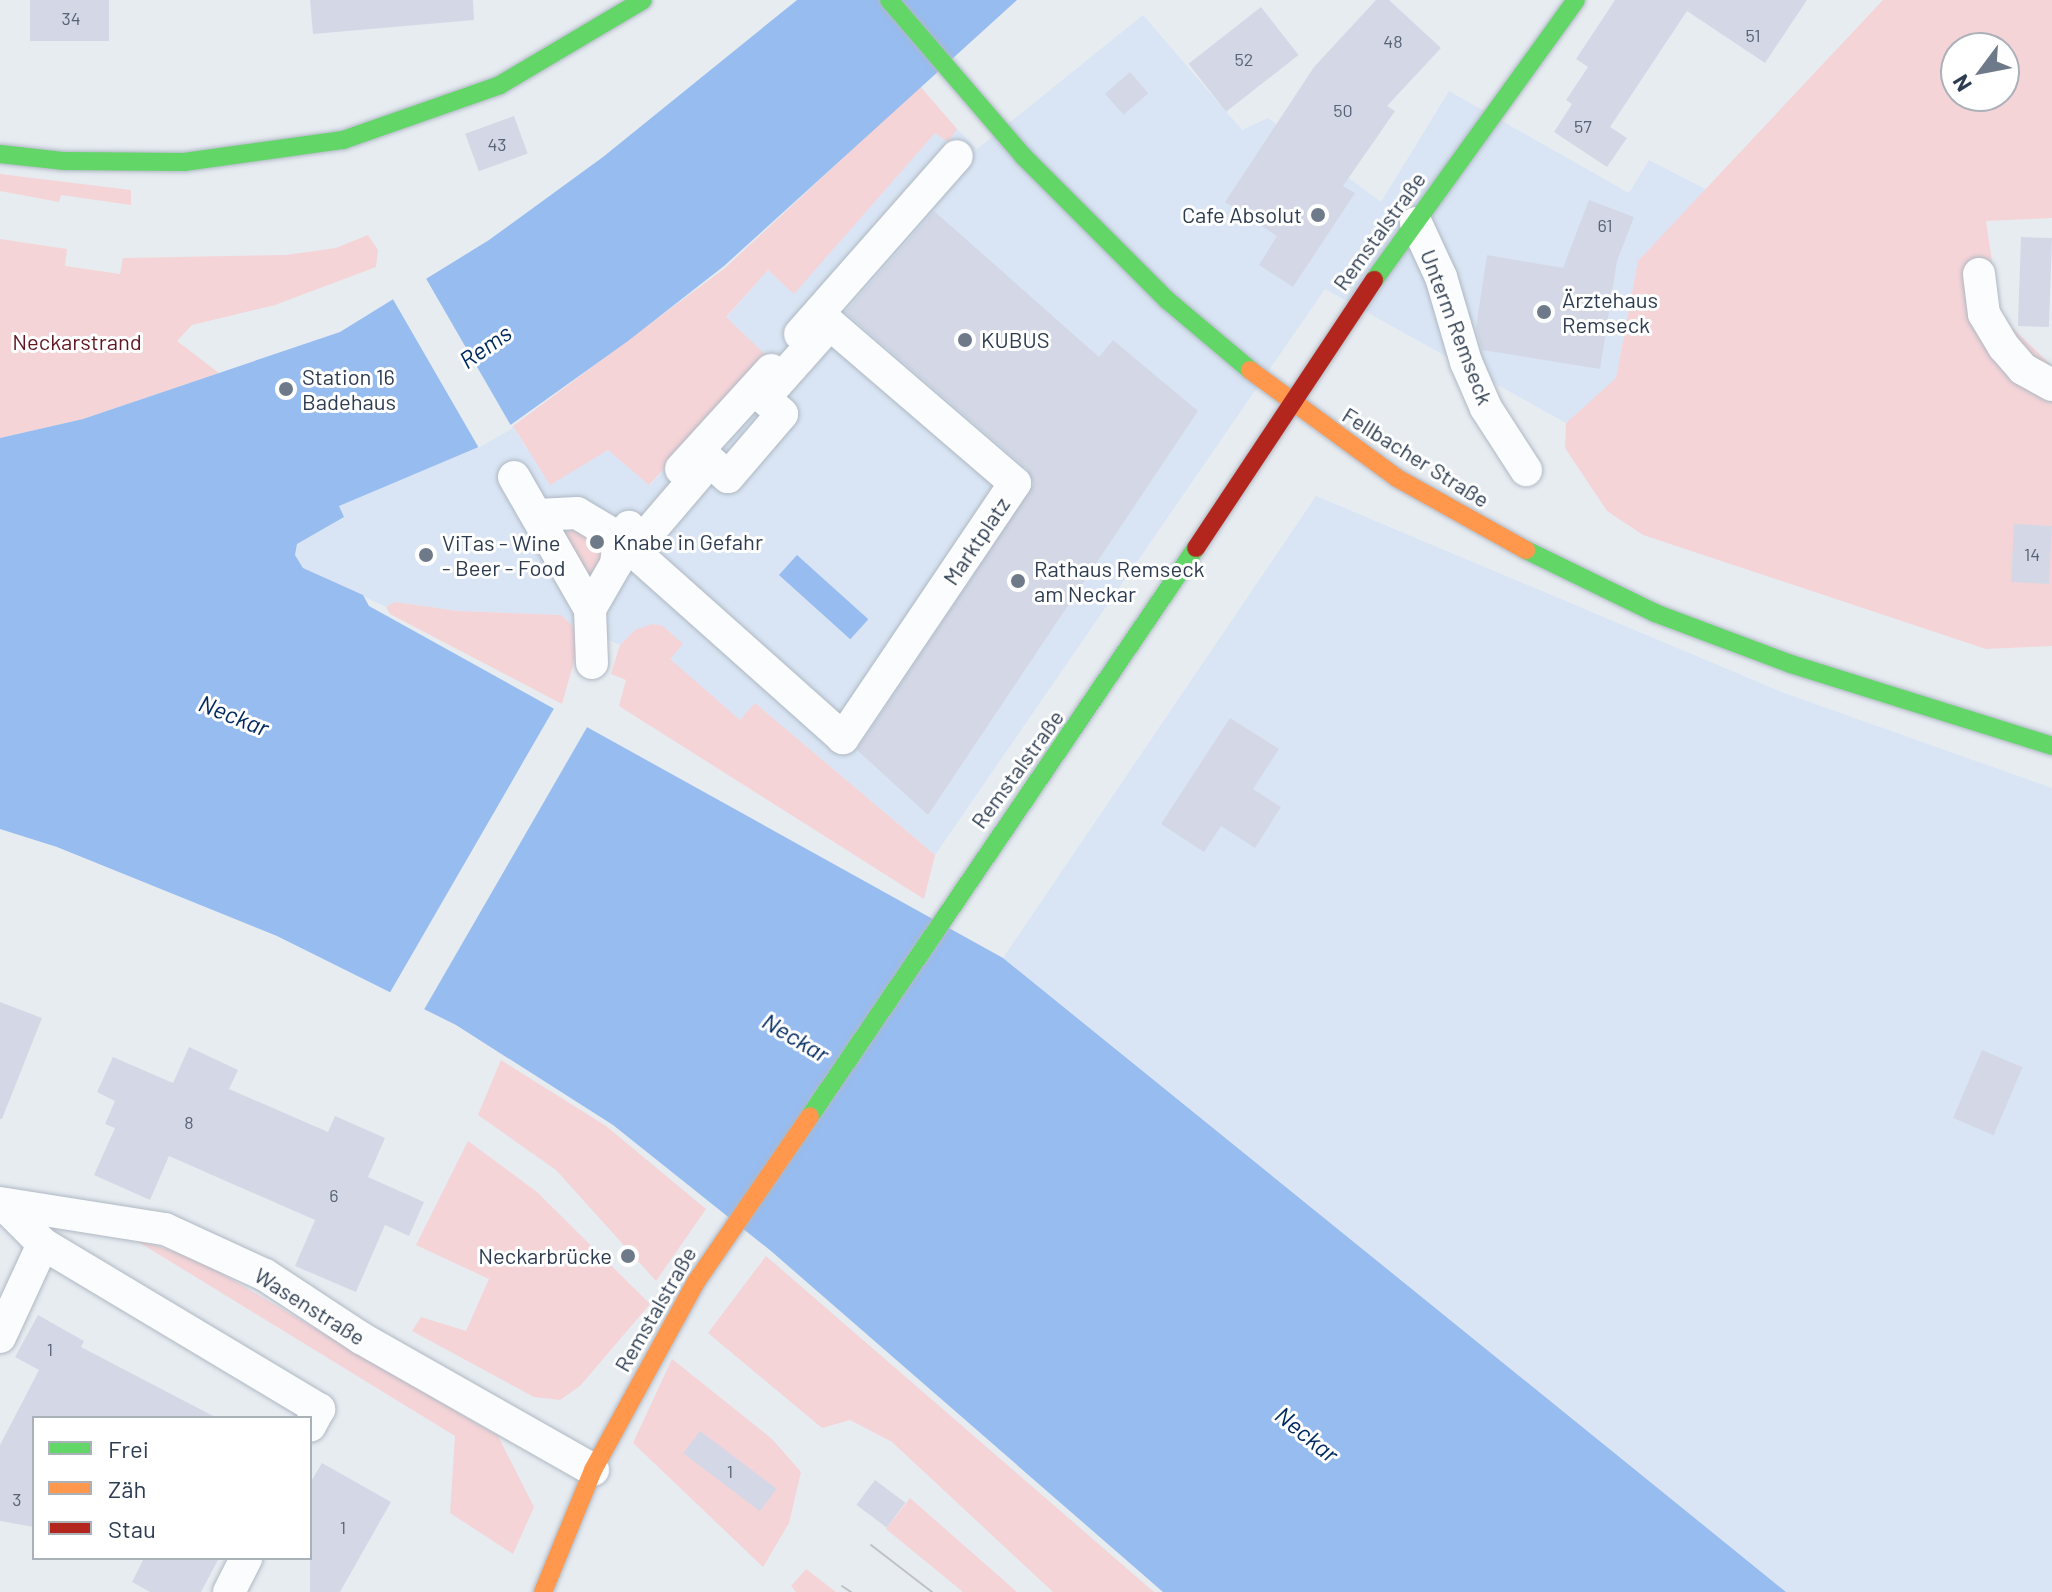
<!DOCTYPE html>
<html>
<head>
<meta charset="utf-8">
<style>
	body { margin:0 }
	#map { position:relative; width:2052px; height:1592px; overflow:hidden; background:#e7ecf1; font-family:Barlow,sans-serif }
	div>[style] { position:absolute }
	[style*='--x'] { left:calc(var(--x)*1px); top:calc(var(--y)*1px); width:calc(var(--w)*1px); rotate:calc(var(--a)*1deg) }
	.built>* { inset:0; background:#d9e5f4 }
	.green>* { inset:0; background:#f4d4d7 }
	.water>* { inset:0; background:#97bcf0; transform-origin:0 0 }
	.pier>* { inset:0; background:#e7ecf1; transform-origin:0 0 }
	.building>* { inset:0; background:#d4d8e6; transform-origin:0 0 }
	.roads { filter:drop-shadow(0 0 2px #afb8c3) drop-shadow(0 0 2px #afb8c3) }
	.street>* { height:32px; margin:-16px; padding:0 16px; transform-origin:16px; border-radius:16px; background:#fbfcfd }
	.fast>* { height:18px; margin:-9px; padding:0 9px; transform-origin:9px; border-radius:9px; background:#63d668 }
	.slow>* { height:18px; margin:-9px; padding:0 9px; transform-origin:9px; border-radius:9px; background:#ff974d }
	.jam>* { height:18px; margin:-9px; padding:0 9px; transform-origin:9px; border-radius:9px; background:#b3261e }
	.tram>* { height:2px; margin:-1px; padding:0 1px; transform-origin:1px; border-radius:1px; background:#bfc2c5 }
	.dots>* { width:22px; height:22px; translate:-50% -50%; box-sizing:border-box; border:4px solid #fff; border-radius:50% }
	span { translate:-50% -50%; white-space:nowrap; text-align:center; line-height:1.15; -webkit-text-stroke:6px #fff; paint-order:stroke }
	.number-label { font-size:18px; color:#576376 }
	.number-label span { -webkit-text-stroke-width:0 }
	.poi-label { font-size:22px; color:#2d3c51 }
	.right { translate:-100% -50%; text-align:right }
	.left { translate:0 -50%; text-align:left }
	.street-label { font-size:22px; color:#2d3c51 }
	.park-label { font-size:22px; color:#611620 }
	.water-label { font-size:24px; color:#002960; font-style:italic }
	.legend { position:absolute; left:32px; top:1416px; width:280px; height:144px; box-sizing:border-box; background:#fff; border:2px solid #abb1b9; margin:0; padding:10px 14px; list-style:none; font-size:24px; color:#2d3c51 }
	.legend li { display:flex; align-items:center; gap:16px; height:40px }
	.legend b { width:40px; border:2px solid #abb1b9 }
	.north { position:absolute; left:1940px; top:32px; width:80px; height:80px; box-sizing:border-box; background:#fff; border:2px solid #abb1b9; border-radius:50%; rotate:238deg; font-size:22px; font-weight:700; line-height:32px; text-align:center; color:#2d3c51 }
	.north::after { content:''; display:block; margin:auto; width:28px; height:36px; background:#6e7a89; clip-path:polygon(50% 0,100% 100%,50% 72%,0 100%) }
</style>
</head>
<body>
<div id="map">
	<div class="built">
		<i style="clip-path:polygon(1143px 15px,1242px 130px,1268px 118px,1381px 202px,1449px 91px,1629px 193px,1649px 160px,1707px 190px,1638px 261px,1616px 379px,1566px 423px,1325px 289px,935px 855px,755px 703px,740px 720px,635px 630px,620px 645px,573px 626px,561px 615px,458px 611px,395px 602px,386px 607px,303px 568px,295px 555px,297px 544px,344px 517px,338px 506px,481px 446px,513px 426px,527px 450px,531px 448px,539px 462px,535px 464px,608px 450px,650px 485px,767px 357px,726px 318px,768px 270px,794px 293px,935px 133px,948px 141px,957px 129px,977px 149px)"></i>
		<i style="clip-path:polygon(1316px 496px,1784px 693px,2052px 788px,2052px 1592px,1786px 1592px,1003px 958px)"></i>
	</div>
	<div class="green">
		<i style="clip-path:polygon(evenodd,1883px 0,2052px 0,2052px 218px,1986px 221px,2000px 316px,2052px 366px,2052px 646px,1986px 649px,1643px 535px,1607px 511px,1565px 448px,1566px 423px,1616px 378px,1638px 261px,1883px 0,1956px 48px,2004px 48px,2004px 96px,1956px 96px,1956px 48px)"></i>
		<i style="clip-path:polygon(920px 86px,957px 129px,948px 142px,935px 133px,794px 294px,768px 270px,726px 317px,768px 357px,649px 485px,608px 450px,550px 485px,513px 426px,725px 268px)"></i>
		<i style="clip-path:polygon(0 174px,131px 190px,131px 205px,61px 195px,59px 202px,0 191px)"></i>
		<i style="clip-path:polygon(368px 235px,378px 250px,376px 267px,275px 305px,192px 325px,177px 341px,219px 373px,83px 419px,0 438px,0 239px,67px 249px,65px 266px,120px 274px,123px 258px,286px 255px,336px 248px)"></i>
		<i style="clip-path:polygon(582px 527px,606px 550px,591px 576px,586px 576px,563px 533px)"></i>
		<i style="clip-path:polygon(395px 602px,458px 611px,561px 615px,573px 626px,579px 643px,562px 704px,390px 614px,386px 607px)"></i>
		<i style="clip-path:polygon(652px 624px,663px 626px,683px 644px,670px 659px,740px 720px,755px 703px,935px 855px,924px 899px,619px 706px,626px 680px,611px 674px,620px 645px,635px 630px)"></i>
		<i style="clip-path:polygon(501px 1060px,606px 1126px,706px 1209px,656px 1281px,556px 1170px,478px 1115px)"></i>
		<i style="clip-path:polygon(468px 1141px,537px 1192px,650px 1304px,580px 1386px,560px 1400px,534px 1397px,412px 1331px,421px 1317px,466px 1331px,489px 1279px,416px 1245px)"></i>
		<i style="clip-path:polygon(132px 1238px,197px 1259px,498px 1436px,534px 1507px,513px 1554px,450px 1513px,455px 1436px)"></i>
		<i style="clip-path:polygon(766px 1256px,1154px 1592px,1053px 1592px,892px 1442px,850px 1420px,822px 1428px,708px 1333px)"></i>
		<i style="clip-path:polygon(672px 1359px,772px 1439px,801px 1472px,789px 1523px,763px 1567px,633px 1443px)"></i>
		<i style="clip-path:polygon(910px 1498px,1017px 1592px,963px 1592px,886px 1529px)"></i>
		<i style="clip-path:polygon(806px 1569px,836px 1592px,796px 1592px,791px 1586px)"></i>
	</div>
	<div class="water">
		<i style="clip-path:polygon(797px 0,1017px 0,724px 266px,628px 341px,481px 446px,339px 506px,344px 517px,297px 544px,295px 555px,303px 568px,363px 595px,369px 606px,1003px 958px,1786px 1592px,1163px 1592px,771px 1251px,613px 1125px,456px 1025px,277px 936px,57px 847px,0 829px,0 438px,83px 419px,340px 332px,489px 240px,603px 157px)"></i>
		<i style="left:797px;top:555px;width:96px;height:27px;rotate:42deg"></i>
	</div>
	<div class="pier">
		<i style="left:424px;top:275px;width:177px;height:39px;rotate:60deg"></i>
		<i style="left:556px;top:705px;width:38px;height:341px;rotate:30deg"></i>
	</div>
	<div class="building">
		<i style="left:30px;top:0;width:79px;height:41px"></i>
		<i style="clip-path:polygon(310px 0,473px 0,474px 20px,313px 34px)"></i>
		<i style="clip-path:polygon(1376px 0,1389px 0,1441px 48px,1387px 106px,1395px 111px,1343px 186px,1355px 193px,1293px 287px,1259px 265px,1277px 236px,1225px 202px,1314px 67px)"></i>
		<i style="clip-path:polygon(1615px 0,1807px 0,1765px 63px,1687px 11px,1610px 127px,1627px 138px,1607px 167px,1554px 132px,1572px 104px,1566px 100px,1588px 67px,1576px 59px)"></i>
		<i style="left:1261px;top:7px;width:61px;height:92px;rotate:52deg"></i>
		<i style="left:1130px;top:72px;width:28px;height:33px;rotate:49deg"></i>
		<i style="left:514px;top:116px;width:40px;height:52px;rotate:70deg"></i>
		<i style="clip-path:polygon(1589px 200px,1634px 217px,1617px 261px,1600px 369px,1482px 350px,1476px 328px,1487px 255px,1563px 268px)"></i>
		<i style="clip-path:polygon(934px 211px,1099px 357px,1113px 340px,1198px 411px,928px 815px,857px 750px,1034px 484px,1027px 469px,845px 312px)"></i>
		<i style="left:2021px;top:237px;width:31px;height:89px;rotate:2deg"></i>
		<i style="left:2014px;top:524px;width:38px;height:58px;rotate:3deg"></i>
		<i style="clip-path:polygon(1230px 718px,1279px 749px,1253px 789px,1281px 807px,1255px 848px,1221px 826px,1204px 852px,1161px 824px)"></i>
		<i style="clip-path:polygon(0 1002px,42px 1018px,2px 1119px,0 1119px)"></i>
		<i style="clip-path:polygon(189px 1047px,238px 1070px,229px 1089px,328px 1132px,335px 1116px,385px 1138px,368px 1177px,424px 1202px,409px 1236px,385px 1225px,356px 1292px,295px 1266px,315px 1220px,169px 1156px,150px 1200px,94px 1175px,115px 1128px,105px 1124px,115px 1101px,97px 1092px,113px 1057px,173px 1083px)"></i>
		<i style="left:1982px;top:1050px;width:44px;height:74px;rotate:23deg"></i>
		<i style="clip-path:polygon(38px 1315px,84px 1341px,81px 1347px,217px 1418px,34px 1418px,34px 1527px,0 1521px,0 1445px,39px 1370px,15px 1357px)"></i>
		<i style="left:700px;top:1431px;width:96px;height:28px;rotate:37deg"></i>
		<i style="clip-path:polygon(322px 1463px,391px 1502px,340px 1592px,310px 1592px,310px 1483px)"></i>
		<i style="left:875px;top:1480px;width:38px;height:31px;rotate:37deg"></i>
		<i style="clip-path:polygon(144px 1558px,219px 1558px,201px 1592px,150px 1592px,132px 1582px)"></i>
	</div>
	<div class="roads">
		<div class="street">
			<i style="--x:1416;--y:223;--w:60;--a:65.2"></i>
			<i style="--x:1441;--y:277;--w:89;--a:73.6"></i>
			<i style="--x:1466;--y:362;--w:50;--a:66.5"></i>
			<i style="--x:1486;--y:408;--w:74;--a:57.2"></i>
			<i style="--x:1979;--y:274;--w:40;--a:82.9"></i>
			<i style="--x:1984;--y:314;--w:39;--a:59"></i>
			<i style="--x:2004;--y:347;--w:29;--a:49"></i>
			<i style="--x:2023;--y:369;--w:33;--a:29"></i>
			<i style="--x:830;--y:324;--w:244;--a:40.7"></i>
			<i style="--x:1015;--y:483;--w:308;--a:124"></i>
			<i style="--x:843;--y:738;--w:281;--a:-138.3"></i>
			<i style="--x:633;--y:551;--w:118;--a:-49.5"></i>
			<i style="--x:710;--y:461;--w:24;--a:42"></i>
			<i style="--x:728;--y:477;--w:83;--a:-49.4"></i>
			<i style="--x:782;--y:414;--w:24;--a:-138"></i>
			<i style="--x:764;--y:398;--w:99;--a:-48.3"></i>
			<i style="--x:800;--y:334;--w:237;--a:-48.6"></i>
			<i style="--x:681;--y:469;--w:134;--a:-47.7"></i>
			<i style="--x:514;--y:477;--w:152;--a:60.1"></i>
			<i style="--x:590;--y:609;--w:54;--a:87.9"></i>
			<i style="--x:537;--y:515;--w:40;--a:-2.9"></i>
			<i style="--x:577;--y:513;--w:49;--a:30.8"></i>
			<i style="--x:590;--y:609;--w:52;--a:-60"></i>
			<i style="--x:616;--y:564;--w:26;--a:-83"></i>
			<i style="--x:619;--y:538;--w:15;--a:-48"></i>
			<i style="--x:0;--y:1203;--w:167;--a:9"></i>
			<i style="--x:165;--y:1229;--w:110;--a:24.7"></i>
			<i style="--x:265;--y:1275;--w:115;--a:33.3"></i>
			<i style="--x:361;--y:1338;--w:267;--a:29.6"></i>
			<i style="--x:4;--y:1205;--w:55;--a:45"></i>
			<i style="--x:43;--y:1244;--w:322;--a:30.9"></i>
			<i style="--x:319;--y:1409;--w:19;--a:118"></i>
			<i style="--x:0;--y:1337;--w:102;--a:-65.2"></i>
			<i style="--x:229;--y:1592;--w:38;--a:-63"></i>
		</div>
		<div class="fast">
			<i style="--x:889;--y:0;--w:206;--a:49.3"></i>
			<i style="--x:1023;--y:156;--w:204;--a:45"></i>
			<i style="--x:1167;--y:300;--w:109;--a:40.1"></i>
			<i style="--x:0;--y:154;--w:63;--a:6.3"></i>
			<i style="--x:63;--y:161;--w:121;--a:0.5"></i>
			<i style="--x:184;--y:162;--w:161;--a:-7.9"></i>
			<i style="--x:343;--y:140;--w:166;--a:-19.3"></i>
			<i style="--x:500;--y:85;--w:166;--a:-30.7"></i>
			<i style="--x:1374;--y:280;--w:345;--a:-54.2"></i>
			<i style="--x:1526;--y:550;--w:144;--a:26"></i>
			<i style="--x:1655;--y:613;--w:145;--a:20.6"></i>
			<i style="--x:1791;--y:664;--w:274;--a:17.4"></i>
			<i style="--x:810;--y:1116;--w:687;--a:-55.8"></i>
		</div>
		<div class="slow">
			<i style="--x:1250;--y:370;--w:182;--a:36.3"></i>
			<i style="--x:1397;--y:478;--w:148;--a:29.2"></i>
			<i style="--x:543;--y:1592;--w:132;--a:-67.7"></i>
			<i style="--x:593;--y:1470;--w:214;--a:-61.3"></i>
			<i style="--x:696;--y:1282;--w:201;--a:-55.5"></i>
		</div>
		<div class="jam">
			<i style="--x:1196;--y:548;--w:322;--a:-56.4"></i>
		</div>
	</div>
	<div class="tram">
		<i style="--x:871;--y:1545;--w:77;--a:37.6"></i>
		<i style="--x:842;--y:1586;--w:11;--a:34"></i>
	</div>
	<div class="dots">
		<i style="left:1318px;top:215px;background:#6e7a89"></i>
		<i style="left:1544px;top:312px;background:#6e7a89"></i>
		<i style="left:965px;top:340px;background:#6e7a89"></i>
		<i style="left:286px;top:389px;background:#6e7a89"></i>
		<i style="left:597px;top:542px;background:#6e7a89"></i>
		<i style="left:426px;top:555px;background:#6e7a89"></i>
		<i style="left:1018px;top:581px;background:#6e7a89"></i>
		<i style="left:628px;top:1256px;background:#6e7a89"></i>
	</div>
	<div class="number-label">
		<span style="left:71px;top:18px">34</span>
		<span style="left:1753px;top:35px">51</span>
		<span style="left:1393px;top:41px">48</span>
		<span style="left:1244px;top:59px">52</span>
		<span style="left:1343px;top:110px">50</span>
		<span style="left:1583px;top:126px">57</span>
		<span style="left:497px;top:144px">43</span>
		<span style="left:1605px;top:225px">61</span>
		<span style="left:2032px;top:554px">14</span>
		<span style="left:189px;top:1122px">8</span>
		<span style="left:334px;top:1195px">6</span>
		<span style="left:50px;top:1349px">1</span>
		<span style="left:730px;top:1471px">1</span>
		<span style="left:17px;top:1499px">3</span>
		<span style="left:343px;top:1527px">1</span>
	</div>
	<div class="poi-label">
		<span class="right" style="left:1302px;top:215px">Cafe Absolut</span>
		<span class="left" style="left:1562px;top:312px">Ärztehaus<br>Remseck</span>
		<span class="left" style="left:981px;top:340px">KUBUS</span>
		<span class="left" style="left:302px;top:389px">Station 16<br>Badehaus</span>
		<span class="left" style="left:442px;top:555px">ViTas - Wine<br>- Beer - Food</span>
		<span class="left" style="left:613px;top:542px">Knabe in Gefahr</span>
		<span class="left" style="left:1034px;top:581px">Rathaus Remseck<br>am Neckar</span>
		<span class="right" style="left:612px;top:1256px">Neckarbrücke</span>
	</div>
	<div class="street-label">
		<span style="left:1379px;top:231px;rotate:-54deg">Remstalstraße</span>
		<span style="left:1457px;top:327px;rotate:69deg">Unterm Remseck</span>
		<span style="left:1416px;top:457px;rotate:32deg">Fellbacher Straße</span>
		<span style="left:976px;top:541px;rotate:-56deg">Marktplatz</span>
		<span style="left:1017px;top:769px;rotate:-54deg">Remstalstraße</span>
		<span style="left:310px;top:1306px;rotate:32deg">Wasenstraße</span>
		<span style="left:655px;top:1309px;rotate:-60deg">Remstalstraße</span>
	</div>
	<div class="park-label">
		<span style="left:77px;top:342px">Neckarstrand</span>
	</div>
	<div class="water-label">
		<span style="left:485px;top:346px;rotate:-35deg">Rems</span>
		<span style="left:234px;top:715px;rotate:22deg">Neckar</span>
		<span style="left:796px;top:1037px;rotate:31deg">Neckar</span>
		<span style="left:1307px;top:1434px;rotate:39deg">Neckar</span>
	</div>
	<ul class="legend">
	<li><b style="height:10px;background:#63d668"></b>Frei</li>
	<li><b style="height:10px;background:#ff974d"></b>Zäh</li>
	<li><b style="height:10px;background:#b3261e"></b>Stau</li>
	</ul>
	<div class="north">N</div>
</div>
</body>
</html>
